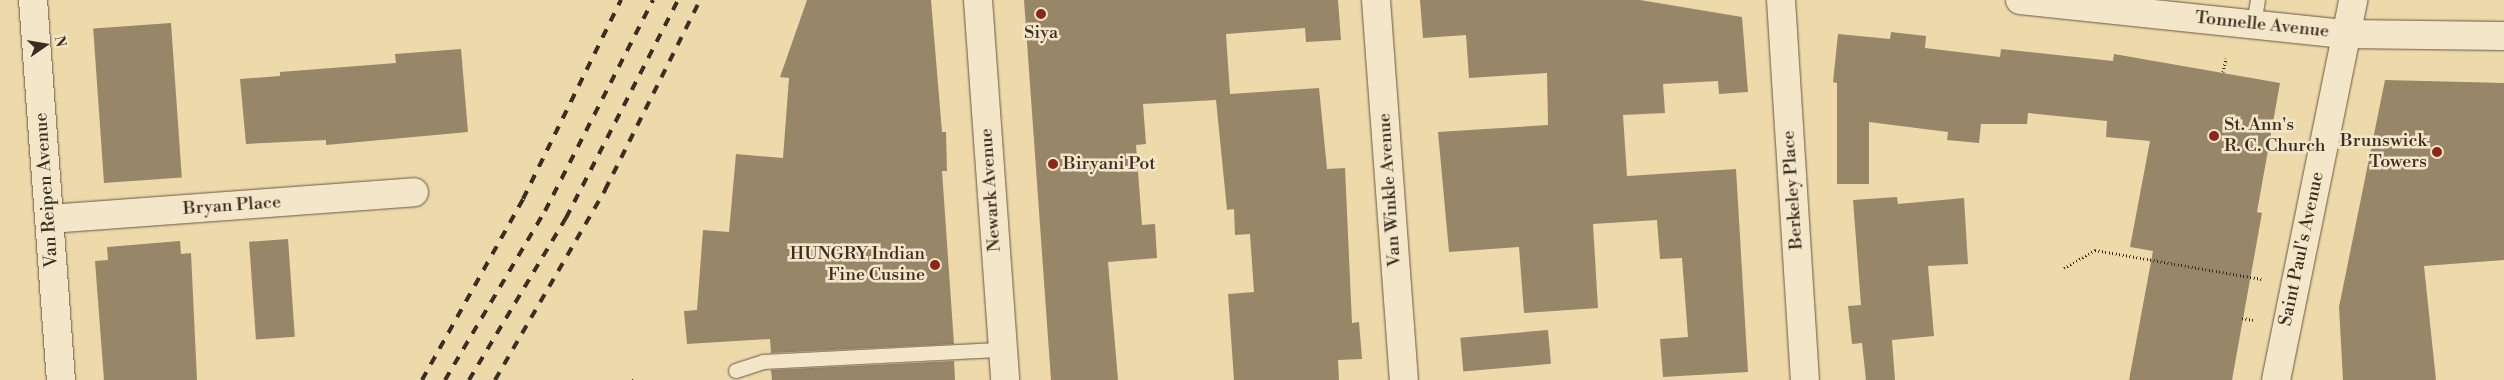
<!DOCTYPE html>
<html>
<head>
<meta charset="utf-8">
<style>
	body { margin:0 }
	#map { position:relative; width:2504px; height:380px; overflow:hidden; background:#eed9aa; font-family:"Libre Bodoni",serif }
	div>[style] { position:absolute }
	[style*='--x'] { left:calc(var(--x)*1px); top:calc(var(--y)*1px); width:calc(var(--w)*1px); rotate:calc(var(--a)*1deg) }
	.building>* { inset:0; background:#988669; transform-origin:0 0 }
	.path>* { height:3px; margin-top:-1.5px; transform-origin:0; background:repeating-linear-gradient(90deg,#3a2d23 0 1px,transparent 0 3.5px) }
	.roads { filter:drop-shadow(0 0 1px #675845) drop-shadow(0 0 1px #675845) }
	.service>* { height:14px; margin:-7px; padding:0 7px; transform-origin:7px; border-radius:7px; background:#f4e6c8 }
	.minor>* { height:28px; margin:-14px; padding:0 14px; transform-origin:14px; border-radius:14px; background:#f4e6c8 }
	.tertiary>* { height:28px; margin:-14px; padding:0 14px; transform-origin:14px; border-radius:14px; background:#f4e6c8 }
	.secondary>* { height:28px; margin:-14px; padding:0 14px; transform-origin:14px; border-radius:14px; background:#f4e6c8 }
	.rail>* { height:4px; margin-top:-2px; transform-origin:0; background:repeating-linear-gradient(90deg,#3a2d23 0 9px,transparent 0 18px) }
	.dots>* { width:14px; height:14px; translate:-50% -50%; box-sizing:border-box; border:2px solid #f4e6c8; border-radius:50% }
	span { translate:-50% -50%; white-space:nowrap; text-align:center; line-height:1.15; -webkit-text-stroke:5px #f4e6c8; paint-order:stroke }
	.street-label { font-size:18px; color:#3a2d23 }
	.poi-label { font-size:18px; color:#3a2d23 }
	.left { translate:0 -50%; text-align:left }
	.right { translate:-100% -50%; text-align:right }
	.north { position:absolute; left:20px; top:20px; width:50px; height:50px; -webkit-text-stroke:4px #f4e6c8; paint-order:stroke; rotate:77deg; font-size:14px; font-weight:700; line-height:20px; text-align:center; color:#3a2d23 }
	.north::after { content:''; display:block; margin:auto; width:18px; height:22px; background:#3a2d23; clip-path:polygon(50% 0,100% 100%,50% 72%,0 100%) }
</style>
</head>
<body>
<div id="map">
	<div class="building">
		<i style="clip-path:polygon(807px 0,931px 0,942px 132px,946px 132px,947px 171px,942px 171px,954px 344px,771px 353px,770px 339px,687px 344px,684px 311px,697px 310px,703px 230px,729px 232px,736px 154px,783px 158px,789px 78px,780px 77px)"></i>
		<i style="clip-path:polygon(1024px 0,1338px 0,1341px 40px,1306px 42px,1305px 28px,1226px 34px,1230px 94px,1319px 88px,1327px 169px,1345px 168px,1352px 323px,1359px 322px,1362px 359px,1338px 360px,1339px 380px,1234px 380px,1228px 294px,1254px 292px,1250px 234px,1235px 235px,1234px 209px,1227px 210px,1216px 100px,1143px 104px,1146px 144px,1136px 145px,1142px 225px,1155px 224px,1157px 258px,1108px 262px,1118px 380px,1051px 380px)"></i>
		<i style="clip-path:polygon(1420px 0,1640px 0,1742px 17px,1748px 92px,1719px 94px,1718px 81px,1663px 84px,1665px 113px,1623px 115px,1627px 176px,1736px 169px,1748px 372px,1663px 377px,1660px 339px,1688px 337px,1682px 258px,1660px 259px,1657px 220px,1593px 224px,1598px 308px,1524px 313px,1519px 247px,1449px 252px,1438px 132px,1548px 125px,1547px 73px,1469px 78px,1466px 35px,1423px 38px)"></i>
		<i style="left:171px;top:23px;width:155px;height:78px;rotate:86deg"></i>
		<i style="clip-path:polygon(1891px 32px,1926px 36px,1925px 48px,2000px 57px,2001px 49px,2113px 61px,2114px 54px,2280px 83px,2257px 212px,2262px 213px,2232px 380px,2129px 380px,2153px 251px,2130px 247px,2150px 141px,2106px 137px,2107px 121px,2028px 113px,2027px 124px,1981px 124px,1979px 143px,1947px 140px,1948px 132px,1869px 122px,1869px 184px,1837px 184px,1837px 83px,1833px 82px,1838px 34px,1890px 39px)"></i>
		<i style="clip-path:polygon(461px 49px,468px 132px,326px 145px,326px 140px,246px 144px,240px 79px,280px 76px,280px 72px,396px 63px,395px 54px)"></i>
		<i style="clip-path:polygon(2385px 80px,2504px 83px,2504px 260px,2424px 266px,2436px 380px,2343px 380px,2339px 307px)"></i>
		<i style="clip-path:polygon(1897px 197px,1898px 204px,1964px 198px,1968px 264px,1928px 266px,1934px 336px,1892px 340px,1895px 380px,1866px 380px,1862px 343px,1852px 344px,1848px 306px,1861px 305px,1853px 200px)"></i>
		<i style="left:288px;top:239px;width:98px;height:39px;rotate:86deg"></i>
		<i style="clip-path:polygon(180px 241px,181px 254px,191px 253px,197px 380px,104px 380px,95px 261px,108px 260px,107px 247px)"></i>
		<i style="left:1548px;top:330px;width:34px;height:88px;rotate:85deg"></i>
		<i style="clip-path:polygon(954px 361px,955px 380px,772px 380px,771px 370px)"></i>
	</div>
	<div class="path">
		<i style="--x:2223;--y:72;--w:14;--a:-78"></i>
		<i style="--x:2064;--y:268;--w:36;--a:-30"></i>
		<i style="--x:2095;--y:250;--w:169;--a:9.9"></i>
		<i style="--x:2242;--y:318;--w:11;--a:10"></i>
		<i style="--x:632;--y:380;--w:1;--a:0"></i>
	</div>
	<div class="roads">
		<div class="service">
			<i style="--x:2254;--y:25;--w:25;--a:-81"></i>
			<i style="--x:736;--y:371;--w:28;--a:-18"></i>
			<i style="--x:763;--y:362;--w:240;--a:-2.9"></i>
		</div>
		<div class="minor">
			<i style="--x:33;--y:0;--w:381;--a:85.8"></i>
			<i style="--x:1376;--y:0;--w:381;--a:85.8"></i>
			<i style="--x:1781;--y:0;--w:381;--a:86.4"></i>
			<i style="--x:50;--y:219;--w:365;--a:-4.2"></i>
		</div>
		<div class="tertiary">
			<i style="--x:2020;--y:0;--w:328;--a:6"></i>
			<i style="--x:2346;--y:34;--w:158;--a:0.7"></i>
			<i style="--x:2276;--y:380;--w:388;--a:-78.5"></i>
		</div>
		<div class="secondary">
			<i style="--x:978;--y:0;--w:381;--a:85.9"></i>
		</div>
	</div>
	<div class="rail">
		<i style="--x:422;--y:380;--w:207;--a:-60.8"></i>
		<i style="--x:523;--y:199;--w:222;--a:-63.8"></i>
		<i style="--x:445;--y:380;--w:196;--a:-59.4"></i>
		<i style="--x:545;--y:211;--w:237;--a:-62.9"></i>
		<i style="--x:469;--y:380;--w:189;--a:-59.1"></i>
		<i style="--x:566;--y:218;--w:245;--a:-62.8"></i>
		<i style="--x:495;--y:380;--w:220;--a:-59.9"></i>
		<i style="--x:605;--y:190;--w:212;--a:-63.4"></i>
	</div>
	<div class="dots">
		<i style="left:1041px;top:14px;background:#8f2418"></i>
		<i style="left:2214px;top:136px;background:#8f2418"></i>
		<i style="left:2437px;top:152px;background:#8f2418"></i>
		<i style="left:1053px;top:164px;background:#8f2418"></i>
		<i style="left:935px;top:265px;background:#8f2418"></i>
	</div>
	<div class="street-label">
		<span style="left:2262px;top:25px;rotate:6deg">Tonnelle Avenue</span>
		<span style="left:47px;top:190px;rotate:-94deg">Van Reipen Avenue</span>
		<span style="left:991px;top:190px;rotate:-94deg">Newark Avenue</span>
		<span style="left:1390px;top:190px;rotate:-94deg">Van Winkle Avenue</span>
		<span style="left:1793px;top:190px;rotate:-94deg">Berkeley Place</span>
		<span style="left:232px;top:206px;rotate:-4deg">Bryan Place</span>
		<span style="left:2302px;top:249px;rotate:-78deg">Saint Paul's Avenue</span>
	</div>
	<div class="poi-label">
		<span style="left:1041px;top:33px">Siya</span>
		<span class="left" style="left:2224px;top:136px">St. Ann's<br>R. C. Church</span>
		<span class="right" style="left:2427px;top:152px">Brunswick<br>Towers</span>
		<span class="left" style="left:1063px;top:164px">Biryani Pot</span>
		<span class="right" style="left:925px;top:265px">HUNGRY Indian<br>Fine Cusine</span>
	</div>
	<div class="north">N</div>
</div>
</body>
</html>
